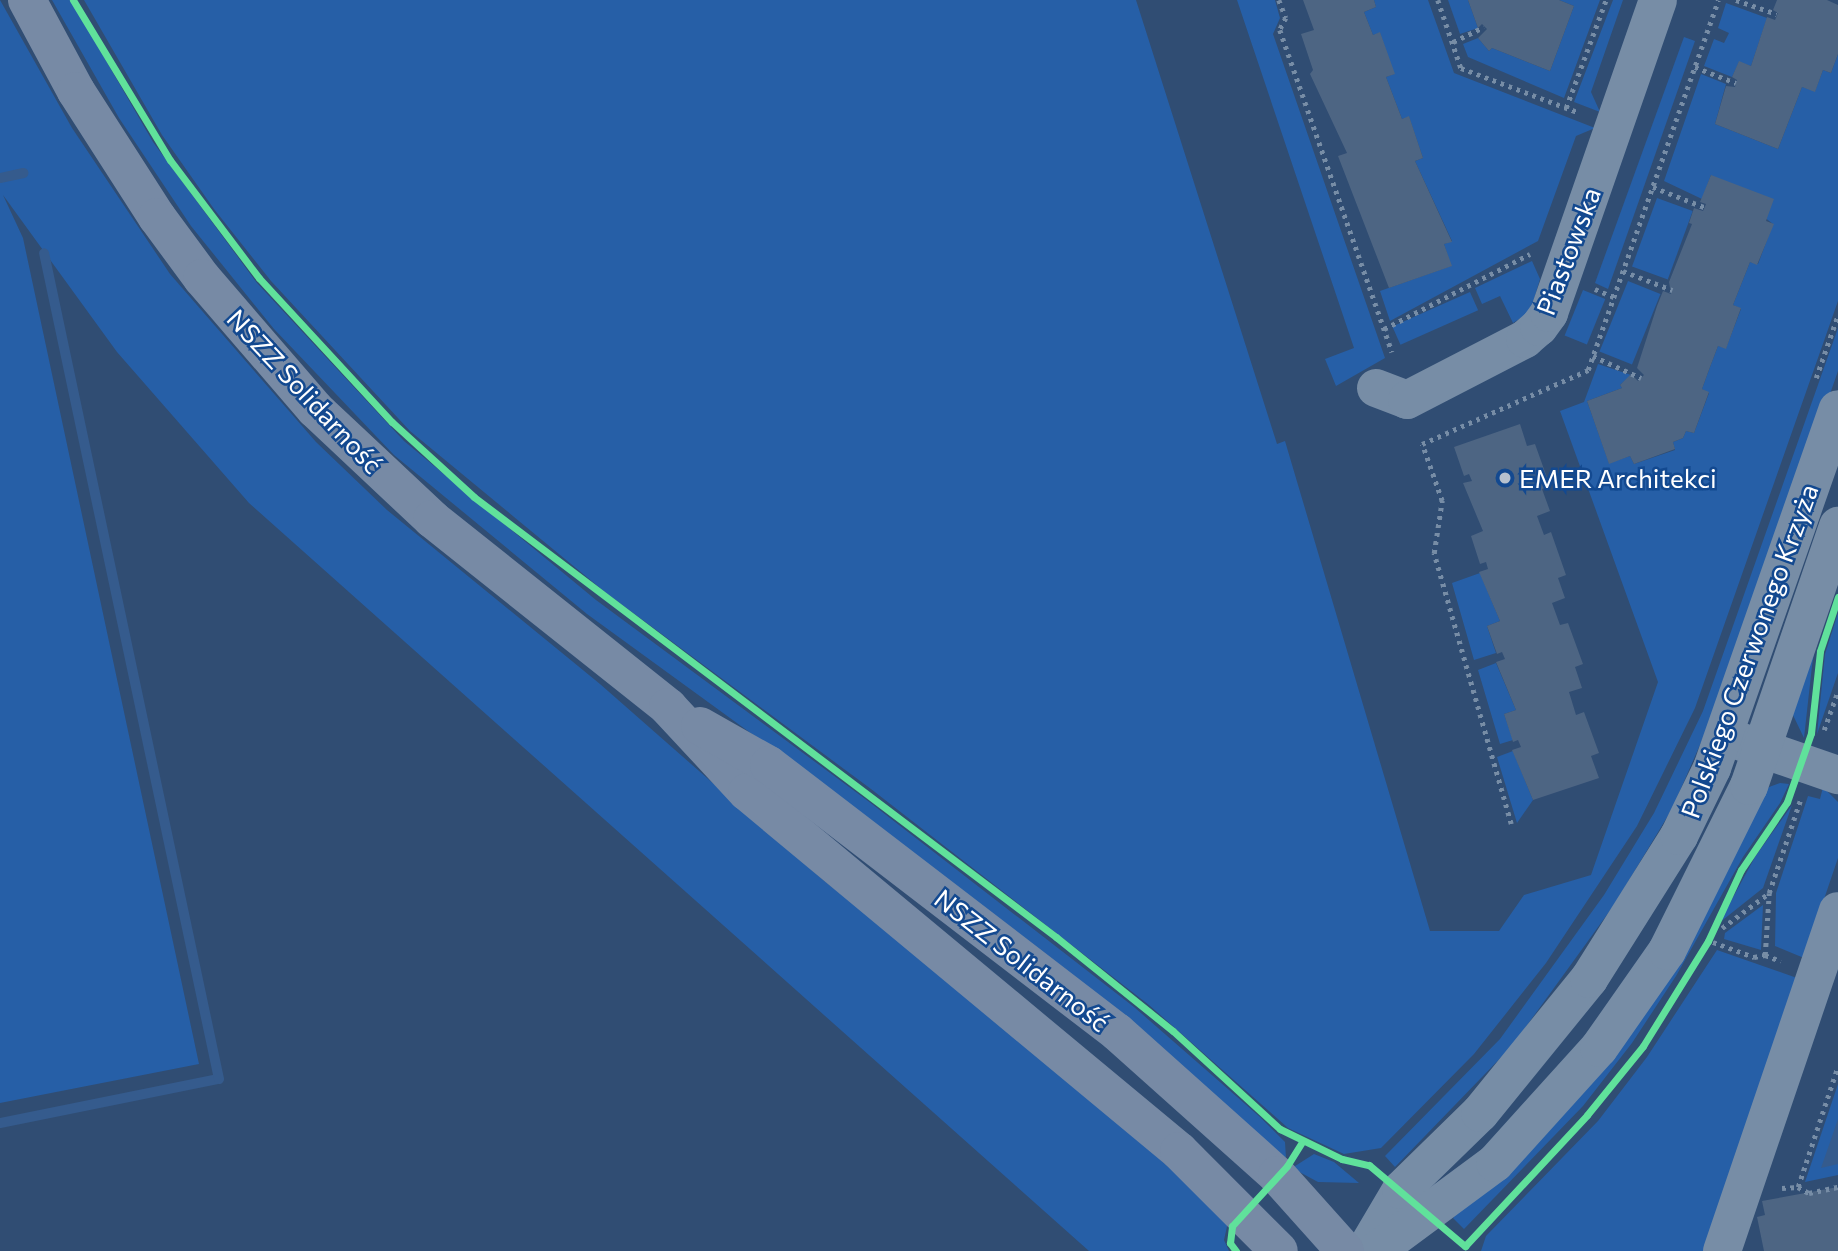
<!DOCTYPE html>
<html>
<head>
<meta charset="utf-8">
<style>
	body { margin:0 }
	#map { position:relative; width:1838px; height:1251px; overflow:hidden; background:#304d73; font-family:Commissioner,sans-serif }
	div>[style] { position:absolute }
	[style*='--x'] { left:calc(var(--x)*1px); top:calc(var(--y)*1px); width:calc(var(--w)*1px); rotate:calc(var(--a)*1deg) }
	.green>* { inset:0; background:#265fa7; transform-origin:0 0 }
	.water>* { inset:0; background:#355b8d }
	.stream>* { height:10px; margin:-5px; padding:0 5px; transform-origin:5px; border-radius:5px; background:#355b8d }
	.building>* { inset:0; background:#4d6583 }
	.path>* { height:4.5px; margin-top:-2.25px; transform-origin:0; background:repeating-linear-gradient(90deg,#778da6 0 3.5px,transparent 0 8.5px) }
	.minor>* { height:38px; margin:-19px; padding:0 19px; transform-origin:19px; border-radius:19px; background:#778da6 }
	.major>* { height:38px; margin:-19px; padding:0 19px; transform-origin:19px; border-radius:19px; background:#778aa5 }
	.cycleway>* { height:7px; margin:-3.5px; padding:0 3.5px; transform-origin:3.5px; border-radius:3.5px; background:#60e19b }
	.dots>* { width:19px; height:19px; translate:-50% -50%; box-sizing:border-box; border:4px solid #134990; border-radius:50% }
	span { translate:-50% -50%; white-space:nowrap; text-align:center; line-height:1.15; -webkit-text-stroke:5px #134990; paint-order:stroke }
	.street-label { font-size:26px; color:#fff }
	.poi-label { font-size:26px; color:#fff }
	.left { translate:0 -50%; text-align:left }
</style>
</head>
<body>
<div id="map">
	<div class="green">
		<i style="clip-path:polygon(0 0,72px 128px,170px 274px,316px 442px,387px 510px,600px 684px,822px 879px,1060px 1067px,1228px 1222px,1224px 1240px,1229px 1251px,1089px 1251px,249px 503px,117px 352px,3px 195px,23px 238px,199px 1064px,0 1103px)"></i>
		<i style="clip-path:polygon(52px 0,71px 0,153px 142px,257px 283px,404px 441px,596px 600px,868px 801px,1134px 1007px,1260px 1117px,1285px 1142px,1286px 1158px,859px 812px,587px 614px,394px 455px,274px 329px,191px 226px,119px 118px)"></i>
		<i style="clip-path:polygon(84px 0,1136px 0,1277px 444px,1285px 441px,1430px 931px,1499px 931px,1524px 895px,1591px 875px,1658px 682px,1560px 411px,1584px 402px,1598px 364px,1631px 375px,1620px 385px,1622px 388px,1587px 401px,1609px 463px,1630px 456px,1634px 464px,1675px 450px,1673px 442px,1683px 438px,1686px 431px,1694px 433px,1709px 393px,1702px 389px,1710px 367px,1718px 346px,1726px 348px,1741px 309px,1733px 305px,1750px 262px,1758px 264px,1773px 224px,1711px 175px,1702px 199px,1664px 181px,1701px 74px,1726px 84px,1715px 124px,1778px 149px,1802px 87px,1815px 91px,1823px 70px,1831px 73px,1838px 54px,1838px 301px,1695px 708px,1637px 826px,1546px 963px,1474px 1054px,1381px 1148px,1344px 1154px,1288px 1128px,1149px 1005px,871px 789px,605px 592px,410px 431px,271px 281px,214px 209px,162px 135px)"></i>
		<i style="clip-path:polygon(1237px 0,1275px 0,1280px 18px,1273px 34px,1385px 358px,1336px 386px,1325px 359px,1354px 348px)"></i>
		<i style="clip-path:polygon(1374px 0,1428px 0,1454px 73px,1595px 128px,1576px 136px,1538px 241px,1390px 321px,1380px 291px,1451px 266px,1444px 244px,1452px 241px,1415px 161px,1423px 158px,1409px 117px,1402px 119px,1386px 77px,1394px 74px,1380px 33px,1373px 35px,1364px 12px,1376px 7px)"></i>
		<i style="clip-path:polygon(1448px 0,1468px 0,1478px 28px,1460px 34px)"></i>
		<i style="clip-path:polygon(1559px 0,1600px 0,1564px 98px,1468px 57px,1463px 44px,1478px 38px,1489px 51px,1492px 48px,1550px 71px,1574px 6px)"></i>
		<i style="clip-path:polygon(1613px 0,1623px 0,1591px 92px,1600px 112px,1574px 102px)"></i>
		<i style="clip-path:polygon(1726px 3px,1767px 18px,1751px 66px,1739px 62px,1732px 77px,1704px 66px,1714px 39px,1724px 43px,1729px 33px,1718px 28px)"></i>
		<i style="clip-path:polygon(1684px 37px,1695px 41px,1608px 289px,1595px 283px)"></i>
		<i style="left:1657px;top:198px;width:38px;height:73px;rotate:20deg"></i>
		<i style="clip-path:polygon(1532px 261px,1540px 279px,1532px 306px,1524px 316px,1513px 323px,1500px 296px,1482px 304px,1475px 288px)"></i>
		<i style="left:1628px;top:281px;width:35px;height:76px;rotate:22deg"></i>
		<i style="left:1583px;top:290px;width:24px;height:49px;rotate:22deg"></i>
		<i style="left:1470px;top:292px;width:20px;height:85px;rotate:66deg"></i>
		<i style="clip-path:polygon(1838px 328px,1838px 371px,1740px 653px,1672px 809px,1614px 905px,1512px 1046px,1395px 1167px,1385px 1156px,1500px 1039px,1604px 895px,1654px 813px,1703px 711px)"></i>
		<i style="clip-path:polygon(1480px 573px,1500px 621px,1487px 626px,1496px 653px,1474px 660px,1452px 583px)"></i>
		<i style="clip-path:polygon(1838px 613px,1838px 673px,1817px 734px,1825px 654px)"></i>
		<i style="clip-path:polygon(1814px 653px,1812px 666px,1804px 738px,1791px 711px)"></i>
		<i style="clip-path:polygon(1496px 663px,1516px 710px,1504px 714px,1513px 740px,1500px 744px,1478px 670px)"></i>
		<i style="clip-path:polygon(1513px 751px,1533px 800px,1517px 823px,1497px 757px)"></i>
		<i style="clip-path:polygon(1780px 783px,1789px 784px,1780px 803px,1743px 857px,1676px 976px,1632px 1043px,1583px 1106px,1464px 1229px,1453px 1218px,1769px 787px)"></i>
		<i style="clip-path:polygon(1823px 787px,1838px 802px,1838px 858px,1804px 958px,1775px 946px,1776px 893px,1808px 796px,1820px 799px)"></i>
		<i style="clip-path:polygon(1792px 805px,1763px 888px,1719px 923px,1755px 857px)"></i>
		<i style="clip-path:polygon(1763px 905px,1761px 950px,1724px 939px,1725px 933px)"></i>
		<i style="clip-path:polygon(1717px 950px,1797px 978px,1705px 1251px,1481px 1251px,1486px 1236px,1598px 1121px,1647px 1057px)"></i>
		<i style="clip-path:polygon(1838px 1084px,1838px 1175px,1805px 1182px)"></i>
		<i style="clip-path:polygon(1314px 1154px,1334px 1162px,1359px 1183px,1318px 1182px,1292px 1168px)"></i>
	</div>
	<div class="water">
		<i style="clip-path:polygon(1838px 1119px,1838px 1164px,1821px 1168px,1828px 1148px)"></i>
	</div>
	<div class="stream">
		<i style="--x:0;--y:178;--w:24;--a:-12"></i>
		<i style="--x:0;--y:1123;--w:223;--a:-11.4"></i>
		<i style="--x:219;--y:1079;--w:844;--a:-101.96"></i>
	</div>
	<div class="building">
		<i style="clip-path:polygon(1303px 0,1374px 0,1376px 7px,1364px 12px,1373px 35px,1380px 32px,1395px 74px,1386px 77px,1402px 119px,1409px 116px,1423px 158px,1415px 161px,1452px 242px,1444px 244px,1452px 266px,1389px 288px,1338px 156px,1347px 153px,1310px 74px,1313px 70px,1301px 34px,1314px 30px)"></i>
		<i style="clip-path:polygon(1468px 0,1559px 0,1574px 6px,1550px 71px,1492px 48px,1489px 51px,1478px 38px,1487px 29px,1482px 24px,1478px 28px)"></i>
		<i style="clip-path:polygon(1777px 0,1827px 0,1838px 5px,1838px 54px,1831px 73px,1823px 70px,1815px 92px,1802px 87px,1778px 149px,1715px 124px,1726px 86px,1735px 87px,1737px 80px,1732px 77px,1739px 61px,1751px 66px,1767px 17px,1775px 20px,1778px 13px,1773px 10px)"></i>
		<i style="clip-path:polygon(1711px 175px,1774px 199px,1766px 221px,1774px 224px,1757px 265px,1750px 262px,1733px 305px,1741px 308px,1726px 349px,1718px 346px,1710px 367px,1702px 389px,1709px 392px,1694px 433px,1686px 431px,1683px 438px,1673px 442px,1675px 449px,1634px 464px,1630px 456px,1609px 464px,1587px 401px,1622px 388px,1620px 385px,1631px 374px,1638px 381px,1644px 375px,1637px 368px,1657px 306px,1663px 291px,1671px 294px,1669px 282px,1692px 224px,1689px 223px,1694px 208px,1703px 211px,1706px 204px,1700px 202px)"></i>
		<i style="clip-path:polygon(1520px 424px,1527px 446px,1535px 444px,1550px 486px,1542px 489px,1550px 511px,1537px 516px,1544px 535px,1551px 532px,1566px 575px,1558px 578px,1565px 598px,1552px 603px,1560px 625px,1568px 623px,1583px 664px,1575px 667px,1582px 688px,1569px 692px,1576px 715px,1584px 712px,1599px 753px,1591px 756px,1599px 778px,1533px 800px,1512px 750px,1521px 747px,1518px 740px,1513px 742px,1504px 714px,1516px 710px,1496px 662px,1505px 659px,1502px 652px,1497px 654px,1487px 626px,1500px 621px,1479px 572px,1488px 569px,1486px 562px,1480px 564px,1471px 536px,1483px 531px,1463px 483px,1472px 481px,1469px 474px,1464px 476px,1454px 447px)"></i>
		<i style="clip-path:polygon(1838px 1187px,1838px 1251px,1764px 1251px,1757px 1217px,1765px 1215px,1762px 1201px)"></i>
	</div>
	<div class="path">
		<i style="--x:1279;--y:0;--w:19;--a:69"></i>
		<i style="--x:1286;--y:18;--w:13;--a:117"></i>
		<i style="--x:1280;--y:30;--w:341;--a:70.8"></i>
		<i style="--x:1438;--y:0;--w:72;--a:71.3"></i>
		<i style="--x:1461;--y:68;--w:127;--a:20.7"></i>
		<i style="--x:1736;--y:0;--w:43;--a:18.9"></i>
		<i style="--x:1453;--y:42;--w:34;--a:-26"></i>
		<i style="--x:1695;--y:67;--w:44;--a:21.3"></i>
		<i style="--x:1566;--y:108;--w:115;--a:-69.7"></i>
		<i style="--x:1653;--y:187;--w:55;--a:21.4"></i>
		<i style="--x:1623;--y:271;--w:53;--a:21.2"></i>
		<i style="--x:1595;--y:289;--w:21;--a:23"></i>
		<i style="--x:1384;--y:329;--w:164;--a:-27.2"></i>
		<i style="--x:1593;--y:356;--w:53;--a:24.6"></i>
		<i style="--x:1816;--y:378;--w:67;--a:-70.8"></i>
		<i style="--x:1824;--y:730;--w:41;--a:-70.3"></i>
		<i style="--x:1511;--y:824;--w:282;--a:-105.9"></i>
		<i style="--x:1434;--y:553;--w:53;--a:-81.3"></i>
		<i style="--x:1442;--y:501;--w:60;--a:-109.3"></i>
		<i style="--x:1422;--y:444;--w:182;--a:-24"></i>
		<i style="--x:1588;--y:370;--w:392;--a:-70.6"></i>
		<i style="--x:1722;--y:928;--w:59;--a:-36.7"></i>
		<i style="--x:1769;--y:893;--w:97;--a:-71.4"></i>
		<i style="--x:1713;--y:942;--w:44;--a:20.1"></i>
		<i style="--x:1754;--y:957;--w:11;--a:-10"></i>
		<i style="--x:1765;--y:955;--w:62;--a:-86.3"></i>
		<i style="--x:1765;--y:955;--w:17;--a:21"></i>
		<i style="--x:1798;--y:1187;--w:13;--a:29"></i>
		<i style="--x:1809;--y:1193;--w:30;--a:-12"></i>
		<i style="--x:1782;--y:1188;--w:16;--a:-4"></i>
		<i style="--x:1798;--y:1187;--w:127;--a:-71.7"></i>
	</div>
	<div class="minor">
		<i style="--x:1376;--y:388;--w:33;--a:21"></i>
		<i style="--x:1407;--y:400;--w:133;--a:-27.3"></i>
		<i style="--x:1525;--y:339;--w:18;--a:-41"></i>
		<i style="--x:1539;--y:327;--w:17;--a:-54"></i>
		<i style="--x:1549;--y:313;--w:331;--a:-70.8"></i>
		<i style="--x:1739;--y:741;--w:105;--a:19"></i>
		<i style="--x:1365;--y:1251;--w:71;--a:-59.5"></i>
		<i style="--x:1401;--y:1190;--w:110;--a:-44.3"></i>
		<i style="--x:1480;--y:1113;--w:173;--a:-50.9"></i>
		<i style="--x:1589;--y:979;--w:169;--a:-57.8"></i>
		<i style="--x:1679;--y:836;--w:76;--a:-64.1"></i>
		<i style="--x:1712;--y:768;--w:380;--a:-70.7"></i>
		<i style="--x:1376;--y:1251;--w:148;--a:-36.5"></i>
		<i style="--x:1495;--y:1163;--w:155;--a:-47.9"></i>
		<i style="--x:1599;--y:1048;--w:118;--a:-55"></i>
		<i style="--x:1667;--y:951;--w:184;--a:-63.6"></i>
		<i style="--x:1749;--y:786;--w:275;--a:-71.1"></i>
		<i style="--x:1722;--y:1251;--w:359;--a:-71.2"></i>
	</div>
	<div class="major">
		<i style="--x:27;--y:0;--w:103;--a:61.7"></i>
		<i style="--x:76;--y:91;--w:150;--a:57.3"></i>
		<i style="--x:157;--y:217;--w:76;--a:53.6"></i>
		<i style="--x:202;--y:278;--w:173;--a:49.2"></i>
		<i style="--x:315;--y:409;--w:161;--a:43.2"></i>
		<i style="--x:432;--y:519;--w:302;--a:38.5"></i>
		<i style="--x:668;--y:707;--w:116;--a:47.1"></i>
		<i style="--x:747;--y:792;--w:562;--a:39.73"></i>
		<i style="--x:1179;--y:1151;--w:141;--a:45"></i>
		<i style="--x:700;--y:726;--w:79;--a:29.5"></i>
		<i style="--x:769;--y:765;--w:439;--a:37.5"></i>
		<i style="--x:1117;--y:1032;--w:215;--a:41.8"></i>
		<i style="--x:1277;--y:1175;--w:102;--a:48.2"></i>
	</div>
	<div class="cycleway">
		<i style="--x:73;--y:0;--w:187;--a:58.8"></i>
		<i style="--x:170;--y:160;--w:148;--a:53"></i>
		<i style="--x:259;--y:278;--w:196;--a:47.3"></i>
		<i style="--x:392;--y:422;--w:111;--a:42.4"></i>
		<i style="--x:474;--y:497;--w:730;--a:37.09"></i>
		<i style="--x:1056;--y:937;--w:150;--a:38.8"></i>
		<i style="--x:1173;--y:1031;--w:145;--a:42.5"></i>
		<i style="--x:1280;--y:1129;--w:69;--a:25.8"></i>
		<i style="--x:1342;--y:1159;--w:28;--a:13"></i>
		<i style="--x:1369;--y:1165;--w:126;--a:40.2"></i>
		<i style="--x:1465;--y:1246;--w:179;--a:-47"></i>
		<i style="--x:1587;--y:1115;--w:89;--a:-50.9"></i>
		<i style="--x:1643;--y:1046;--w:123;--a:-58.2"></i>
		<i style="--x:1708;--y:941;--w:78;--a:-65.1"></i>
		<i style="--x:1741;--y:870;--w:82;--a:-55.9"></i>
		<i style="--x:1787;--y:802;--w:73;--a:-70.8"></i>
		<i style="--x:1811;--y:733;--w:82;--a:-83.7"></i>
		<i style="--x:1820;--y:651;--w:57;--a:-71.6"></i>
		<i style="--x:1236;--y:1251;--w:10;--a:-127"></i>
		<i style="--x:1230;--y:1243;--w:17;--a:-83"></i>
		<i style="--x:1232;--y:1226;--w:81;--a:-47.5"></i>
		<i style="--x:1287;--y:1166;--w:28;--a:-58"></i>
	</div>
	<div class="dots">
		<i style="left:1505px;top:478px;background:#b7c1ce"></i>
	</div>
	<div class="street-label">
		<span style="left:1568px;top:251px;rotate:-69deg">Piastowska</span>
		<span style="left:305px;top:391px;rotate:47deg">NSZZ Solidarność</span>
		<span style="left:1749px;top:651px;rotate:-70deg">Polskiego Czerwonego Krzyża</span>
		<span style="left:1022px;top:960px;rotate:38deg">NSZZ Solidarność</span>
	</div>
	<div class="poi-label">
		<span class="left" style="left:1519px;top:478px">EMER Architekci</span>
	</div>
</div>
</body>
</html>
